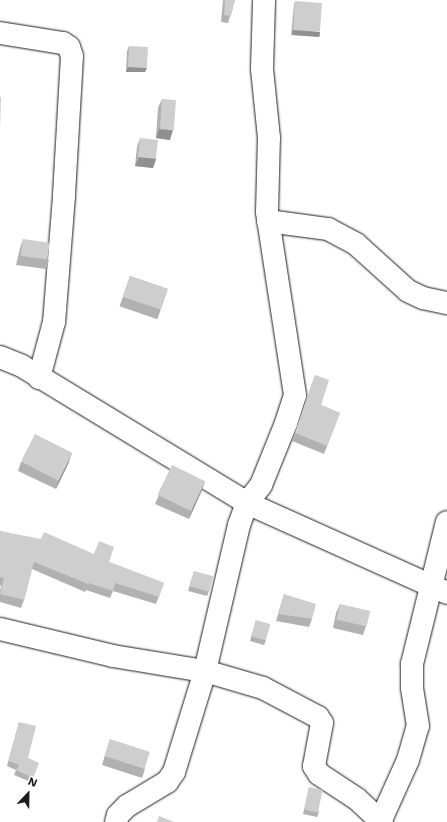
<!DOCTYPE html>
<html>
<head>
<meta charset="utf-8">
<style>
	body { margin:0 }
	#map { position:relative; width:447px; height:822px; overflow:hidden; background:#fff; font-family:"Shantell Sans",sans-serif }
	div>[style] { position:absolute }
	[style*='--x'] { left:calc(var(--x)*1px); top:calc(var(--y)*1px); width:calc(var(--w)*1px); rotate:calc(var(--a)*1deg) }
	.roads { filter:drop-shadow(0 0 1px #1c1c1c) drop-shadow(0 0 1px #1c1c1c) }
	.minor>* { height:22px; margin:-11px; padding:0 11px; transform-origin:11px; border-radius:11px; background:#fff }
	.wall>* { inset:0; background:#b1b1b1; transform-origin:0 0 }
	.shaded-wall>* { inset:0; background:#909090; transform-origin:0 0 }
	.building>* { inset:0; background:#cecece; transform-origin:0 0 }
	span { translate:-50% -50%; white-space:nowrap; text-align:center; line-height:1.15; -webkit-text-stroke:4px #fff; paint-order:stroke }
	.north { position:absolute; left:8px; top:774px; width:40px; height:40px; -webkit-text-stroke:3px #fff; paint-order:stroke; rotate:22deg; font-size:11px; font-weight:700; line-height:16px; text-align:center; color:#1c1c1c }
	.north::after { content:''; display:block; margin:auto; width:14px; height:18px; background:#1c1c1c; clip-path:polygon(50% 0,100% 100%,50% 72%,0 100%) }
</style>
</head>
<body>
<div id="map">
	<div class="roads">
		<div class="minor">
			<i style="--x:0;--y:33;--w:64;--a:9"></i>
			<i style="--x:63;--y:43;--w:7;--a:34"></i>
			<i style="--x:69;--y:47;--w:9;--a:72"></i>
			<i style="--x:72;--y:56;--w:140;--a:93.3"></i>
			<i style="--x:64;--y:196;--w:126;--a:94.5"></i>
			<i style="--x:54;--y:322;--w:58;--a:105"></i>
			<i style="--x:268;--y:221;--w:61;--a:7.6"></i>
			<i style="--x:328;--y:229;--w:32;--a:28"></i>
			<i style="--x:356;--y:244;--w:70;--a:42.1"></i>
			<i style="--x:408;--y:291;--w:17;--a:25"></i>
			<i style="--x:423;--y:298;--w:25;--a:12"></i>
			<i style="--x:0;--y:357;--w:24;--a:22"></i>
			<i style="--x:22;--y:366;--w:263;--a:31.3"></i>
			<i style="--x:247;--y:503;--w:219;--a:24.2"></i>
			<i style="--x:0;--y:629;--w:116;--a:13.4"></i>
			<i style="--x:113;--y:656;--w:93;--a:9.3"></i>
			<i style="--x:205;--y:671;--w:150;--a:-76.9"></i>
			<i style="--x:239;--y:525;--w:23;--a:-70"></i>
			<i style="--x:247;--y:503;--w:23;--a:-52"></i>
			<i style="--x:261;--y:485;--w:67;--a:-68"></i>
			<i style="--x:286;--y:423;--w:29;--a:-72"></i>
			<i style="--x:295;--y:395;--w:185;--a:-98.7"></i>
			<i style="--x:267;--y:212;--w:74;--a:-88.5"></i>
			<i style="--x:269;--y:138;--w:69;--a:-95.8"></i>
			<i style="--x:262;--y:69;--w:69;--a:-88.3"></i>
			<i style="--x:116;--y:822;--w:7;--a:-74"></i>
			<i style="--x:118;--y:815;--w:13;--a:-45"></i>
			<i style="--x:127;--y:806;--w:47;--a:-31"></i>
			<i style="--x:167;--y:782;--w:12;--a:-55"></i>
			<i style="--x:174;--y:772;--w:106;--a:-72.9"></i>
			<i style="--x:205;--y:671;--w:60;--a:16.3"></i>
			<i style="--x:263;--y:688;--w:62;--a:27.8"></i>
			<i style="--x:318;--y:717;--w:7;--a:56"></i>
			<i style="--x:322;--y:723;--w:44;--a:100.5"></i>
			<i style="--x:314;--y:766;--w:9;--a:58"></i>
			<i style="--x:319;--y:774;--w:45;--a:33.3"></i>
			<i style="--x:357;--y:799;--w:34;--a:43"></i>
			<i style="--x:380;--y:822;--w:68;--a:-65.7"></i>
			<i style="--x:408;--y:760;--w:35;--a:-74"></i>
			<i style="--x:418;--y:726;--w:39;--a:-99"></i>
			<i style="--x:412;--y:687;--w:23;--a:-90"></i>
			<i style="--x:412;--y:664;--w:146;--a:-76.2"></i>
		</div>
	</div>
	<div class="wall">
		<i style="clip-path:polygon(223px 0,235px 0,228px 23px,221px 22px)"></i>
		<i style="clip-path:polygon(295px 1px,319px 37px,291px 35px,294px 5px)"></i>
		<i style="clip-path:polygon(129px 46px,145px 72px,126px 72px,127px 51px)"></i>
		<i style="clip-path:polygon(162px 99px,170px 140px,156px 138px,158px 108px)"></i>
		<i style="clip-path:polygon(140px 138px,156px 159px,153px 168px,135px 166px,137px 147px)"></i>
		<i style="clip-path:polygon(23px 239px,49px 260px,46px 269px,16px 265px,20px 248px)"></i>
		<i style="left:130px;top:276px;width:40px;height:32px;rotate:19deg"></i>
		<i style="clip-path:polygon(315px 375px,321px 405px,340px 413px,324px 454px,292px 441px)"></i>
		<i style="clip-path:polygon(21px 462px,69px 462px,56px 489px,18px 471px)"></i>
		<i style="clip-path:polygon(205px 481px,202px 490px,189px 519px,155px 504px,159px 495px)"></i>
		<i style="clip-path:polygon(0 531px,109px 562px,164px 583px,156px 604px,113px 591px,110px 598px,86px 590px,85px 592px,32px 569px,24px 600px,21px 608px,0 602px,0 591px,1px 586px,0 585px)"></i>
		<i style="clip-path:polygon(194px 571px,209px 591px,207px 596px,188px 591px)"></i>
		<i style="clip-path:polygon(284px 594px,312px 619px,309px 627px,276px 621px)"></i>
		<i style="clip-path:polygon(340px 604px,366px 626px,363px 635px,333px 628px,336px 613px)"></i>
		<i style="clip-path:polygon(256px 620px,266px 640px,264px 645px,250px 641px)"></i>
		<i style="clip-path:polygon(19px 722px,28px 758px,37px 767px,31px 782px,14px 775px,16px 770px,7px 766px)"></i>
		<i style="clip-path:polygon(110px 739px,145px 769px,142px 778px,102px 765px)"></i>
		<i style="clip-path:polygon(309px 787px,319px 812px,317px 817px,303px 814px,308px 792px)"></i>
	</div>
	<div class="shaded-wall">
		<i style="left:293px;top:30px;width:27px;height:5px;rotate:4deg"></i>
		<i style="clip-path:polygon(128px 67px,147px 68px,145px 72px,126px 72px)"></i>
		<i style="clip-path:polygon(159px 129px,173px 130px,170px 140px,156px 138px)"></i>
		<i style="clip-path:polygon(139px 157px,156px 159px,153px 168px,135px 166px)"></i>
		<i style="clip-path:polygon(72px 453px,69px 462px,56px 489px,59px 480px)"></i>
		<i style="clip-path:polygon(205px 481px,202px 490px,189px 519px,192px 510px)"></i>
	</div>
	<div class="building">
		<i style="clip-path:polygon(225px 0,235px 0,231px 16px,224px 15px)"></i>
		<i style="left:295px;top:1px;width:27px;height:29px;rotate:4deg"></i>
		<i style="left:129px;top:46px;width:19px;height:21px;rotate:3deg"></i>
		<i style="clip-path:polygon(0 97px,1px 97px,0 131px)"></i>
		<i style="left:162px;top:99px;width:14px;height:30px;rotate:4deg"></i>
		<i style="left:140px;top:138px;width:18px;height:19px;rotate:6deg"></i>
		<i style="left:23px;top:239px;width:27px;height:17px;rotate:8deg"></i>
		<i style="left:130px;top:276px;width:40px;height:22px;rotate:19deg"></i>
		<i style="clip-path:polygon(315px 375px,329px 380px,321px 405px,340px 413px,327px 446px,295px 433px)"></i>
		<i style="left:35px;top:434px;width:42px;height:31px;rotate:27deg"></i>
		<i style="left:172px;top:465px;width:37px;height:33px;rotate:26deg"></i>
		<i style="clip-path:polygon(0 531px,41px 539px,44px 532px,94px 554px,99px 541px,114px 547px,109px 562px,164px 583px,159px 597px,115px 583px,113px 591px,88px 583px,88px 584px,34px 562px,24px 600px,0 594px,4px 578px,0 577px)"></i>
		<i style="left:194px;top:571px;width:20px;height:16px;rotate:15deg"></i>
		<i style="clip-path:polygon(284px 594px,316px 604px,312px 619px,279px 614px)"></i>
		<i style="left:340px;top:604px;width:31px;height:16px;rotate:13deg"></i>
		<i style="left:256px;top:620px;width:15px;height:17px;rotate:16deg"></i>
		<i style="clip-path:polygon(19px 722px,36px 726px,28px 758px,39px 763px,33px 778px,16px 770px,19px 765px,9px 761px)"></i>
		<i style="left:110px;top:739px;width:42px;height:18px;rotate:18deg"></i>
		<i style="left:309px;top:787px;width:14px;height:23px;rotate:12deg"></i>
		<i style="clip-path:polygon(159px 816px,174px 822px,157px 822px)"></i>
	</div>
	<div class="north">N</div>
</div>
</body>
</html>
